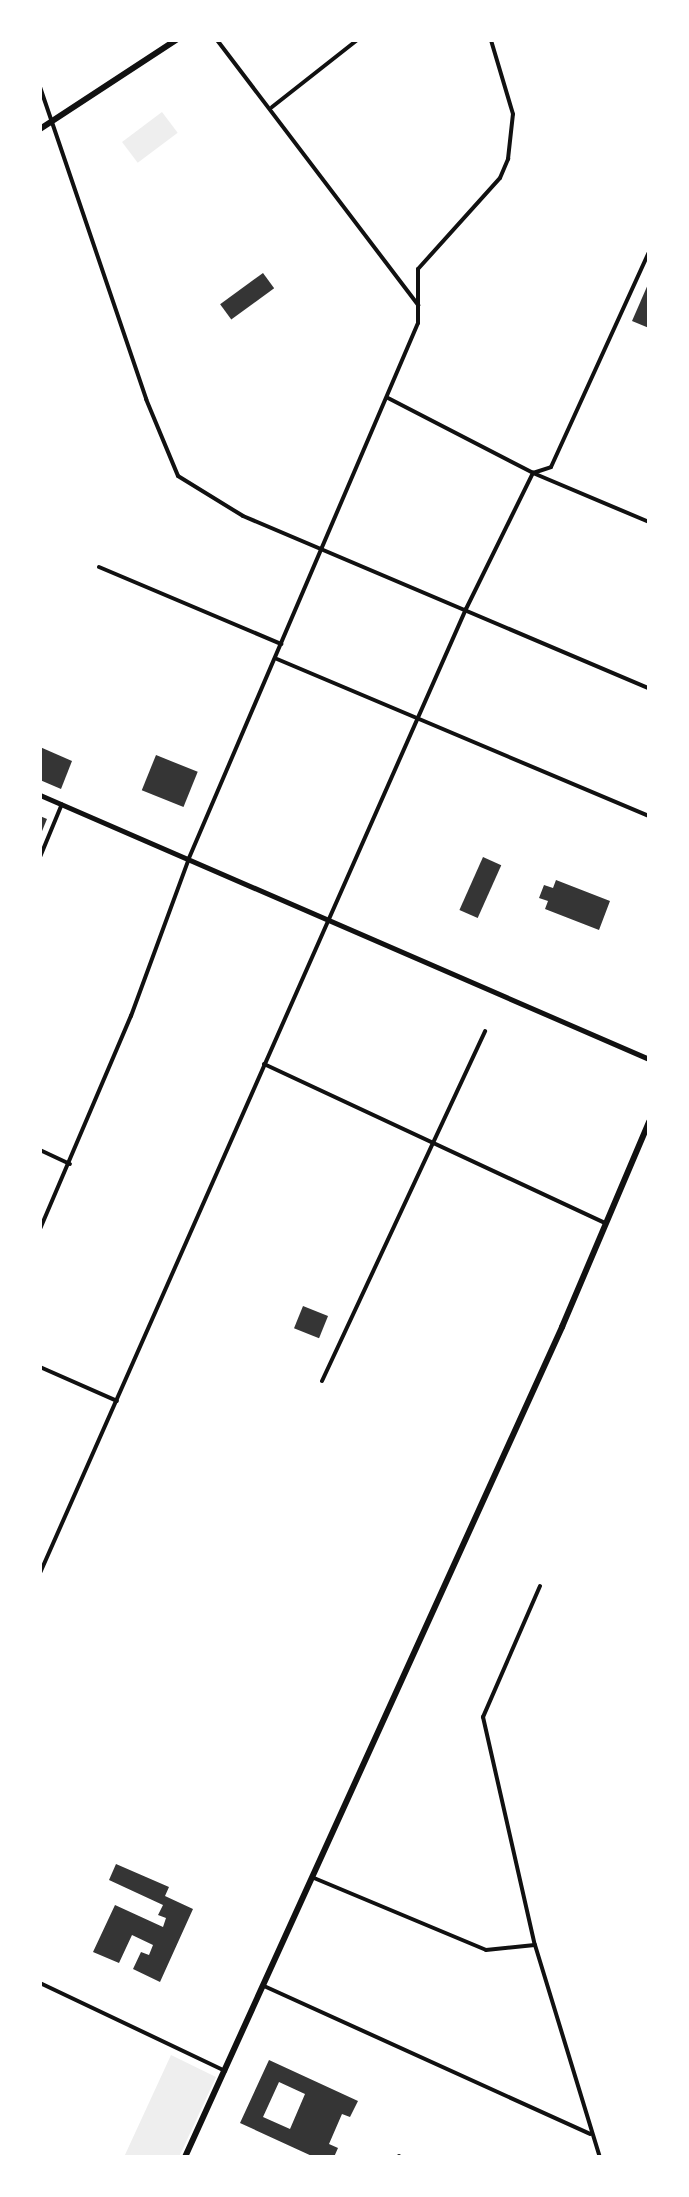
<!DOCTYPE html>
<html>
<head>
<meta charset="utf-8">
<style>
	body { margin:0 }
	#map { position:relative; width:689px; height:2197px; overflow:hidden; background:#fff; font-family:Helvetica,sans-serif }
	div>[style] { position:absolute }
	[style*='--x'] { left:calc(var(--x)*1px); top:calc(var(--y)*1px); width:calc(var(--w)*1px); rotate:calc(var(--a)*1deg) }
	.green>* { inset:0; background:#eee; transform-origin:0 0 }
	.building>* { inset:0; background:#353535; transform-origin:0 0 }
	.minor>* { height:4px; margin:-2px; padding:0 2px; transform-origin:2px; border-radius:2px; background:#111 }
	.tertiary>* { height:5px; margin:-2.5px; padding:0 2.5px; transform-origin:2.5px; border-radius:2.5px; background:#111 }
	.secondary>* { height:6px; margin:-3px; padding:0 3px; transform-origin:3px; border-radius:3px; background:#111 }
	span { translate:-50% -50%; white-space:nowrap; text-align:center; line-height:1.15; -webkit-text-stroke:7px #fff; paint-order:stroke }
	.frame { position:absolute; inset:0; border:42px solid #fff; pointer-events:none }
</style>
</head>
<body>
<div id="map">
	<div class="green">
		<i style="left:162px;top:112px;width:26px;height:50px;rotate:53deg"></i>
		<i style="clip-path:polygon(171px 2055px,216px 2077px,179px 2157px,124px 2157px)"></i>
	</div>
	<div class="building">
		<i style="left:263px;top:273px;width:19px;height:53px;rotate:54deg"></i>
		<i style="clip-path:polygon(649px 282px,649px 328px,632px 321px)"></i>
		<i style="clip-path:polygon(40px 747px,72px 761px,61px 789px,40px 780px)"></i>
		<i style="left:156px;top:755px;width:45px;height:38px;rotate:22deg"></i>
		<i style="clip-path:polygon(40px 816px,47px 819px,40px 836px)"></i>
		<i style="left:483px;top:857px;width:20px;height:58px;rotate:24deg"></i>
		<i style="clip-path:polygon(556px 880px,610px 901px,599px 930px,545px 909px,548px 901px,539px 898px,544px 885px,553px 888px)"></i>
		<i style="left:303px;top:1306px;width:27px;height:24px;rotate:22deg"></i>
		<i style="clip-path:polygon(116px 1864px,169px 1887px,165px 1896px,193px 1909px,160px 1982px,133px 1969px,141px 1952px,149px 1955px,153px 1945px,132px 1935px,119px 1963px,93px 1952px,115px 1905px,163px 1927px,166px 1918px,158px 1915px,163px 1905px,109px 1880px)"></i>
		<i style="clip-path:polygon(evenodd,269px 2060px,358px 2101px,350px 2117px,342px 2114px,329px 2144px,338px 2148px,334px 2157px,314px 2157px,240px 2123px,269px 2060px,279px 2082px,305px 2094px,290px 2129px,263px 2117px,279px 2082px)"></i>
	</div>
	<div class="minor">
		<i style="--x:217;--y:40;--w:333;--a:52.8"></i>
		<i style="--x:40;--y:87;--w:330;--a:71.2"></i>
		<i style="--x:146;--y:399;--w:83;--a:67.4"></i>
		<i style="--x:178;--y:476;--w:76;--a:31.6"></i>
		<i style="--x:243;--y:516;--w:441;--a:23"></i>
		<i style="--x:272;--y:107;--w:108;--a:-38.2"></i>
		<i style="--x:388;--y:398;--w:163;--a:27.3"></i>
		<i style="--x:533;--y:473;--w:126;--a:22.9"></i>
		<i style="--x:99;--y:567;--w:198;--a:22.9"></i>
		<i style="--x:277;--y:659;--w:404;--a:22.9"></i>
		<i style="--x:40;--y:857;--w:57;--a:-67.5"></i>
		<i style="--x:264;--y:1064;--w:376;--a:25"></i>
		<i style="--x:40;--y:1150;--w:33;--a:25"></i>
		<i style="--x:40;--y:1229;--w:232;--a:-66.9"></i>
		<i style="--x:131;--y:1016;--w:168;--a:-69.8"></i>
		<i style="--x:189;--y:858;--w:582;--a:-66.83"></i>
		<i style="--x:418;--y:323;--w:54;--a:-90"></i>
		<i style="--x:418;--y:269;--w:122;--a:-48"></i>
		<i style="--x:500;--y:178;--w:21;--a:-67"></i>
		<i style="--x:508;--y:159;--w:45;--a:-83.7"></i>
		<i style="--x:513;--y:114;--w:77;--a:-106.6"></i>
		<i style="--x:40;--y:1367;--w:84;--a:23.8"></i>
		<i style="--x:322;--y:1381;--w:386;--a:-65"></i>
		<i style="--x:40;--y:1573;--w:1054;--a:-66.16"></i>
		<i style="--x:466;--y:609;--w:152;--a:-63.8"></i>
		<i style="--x:533;--y:473;--w:19;--a:-18"></i>
		<i style="--x:551;--y:467;--w:236;--a:-65.5"></i>
		<i style="--x:540;--y:1586;--w:143;--a:113.5"></i>
		<i style="--x:483;--y:1717;--w:234;--a:77.2"></i>
		<i style="--x:535;--y:1945;--w:222;--a:73"></i>
		<i style="--x:314;--y:1878;--w:186;--a:22.7"></i>
		<i style="--x:486;--y:1950;--w:49;--a:-5.8"></i>
		<i style="--x:40;--y:1983;--w:205;--a:25.4"></i>
		<i style="--x:264;--y:1986;--w:358;--a:24.4"></i>
		<i style="--x:399;--y:2157;--w:1;--a:-90"></i>
	</div>
	<div class="tertiary">
		<i style="--x:40;--y:795;--w:664;--a:23.44"></i>
	</div>
	<div class="secondary">
		<i style="--x:40;--y:129;--w:163;--a:-33.2"></i>
		<i style="--x:185;--y:2157;--w:912;--a:-65.57"></i>
		<i style="--x:562;--y:1327;--w:223;--a:-67"></i>
	</div>
	<div class="frame"></div>
</div>
</body>
</html>
